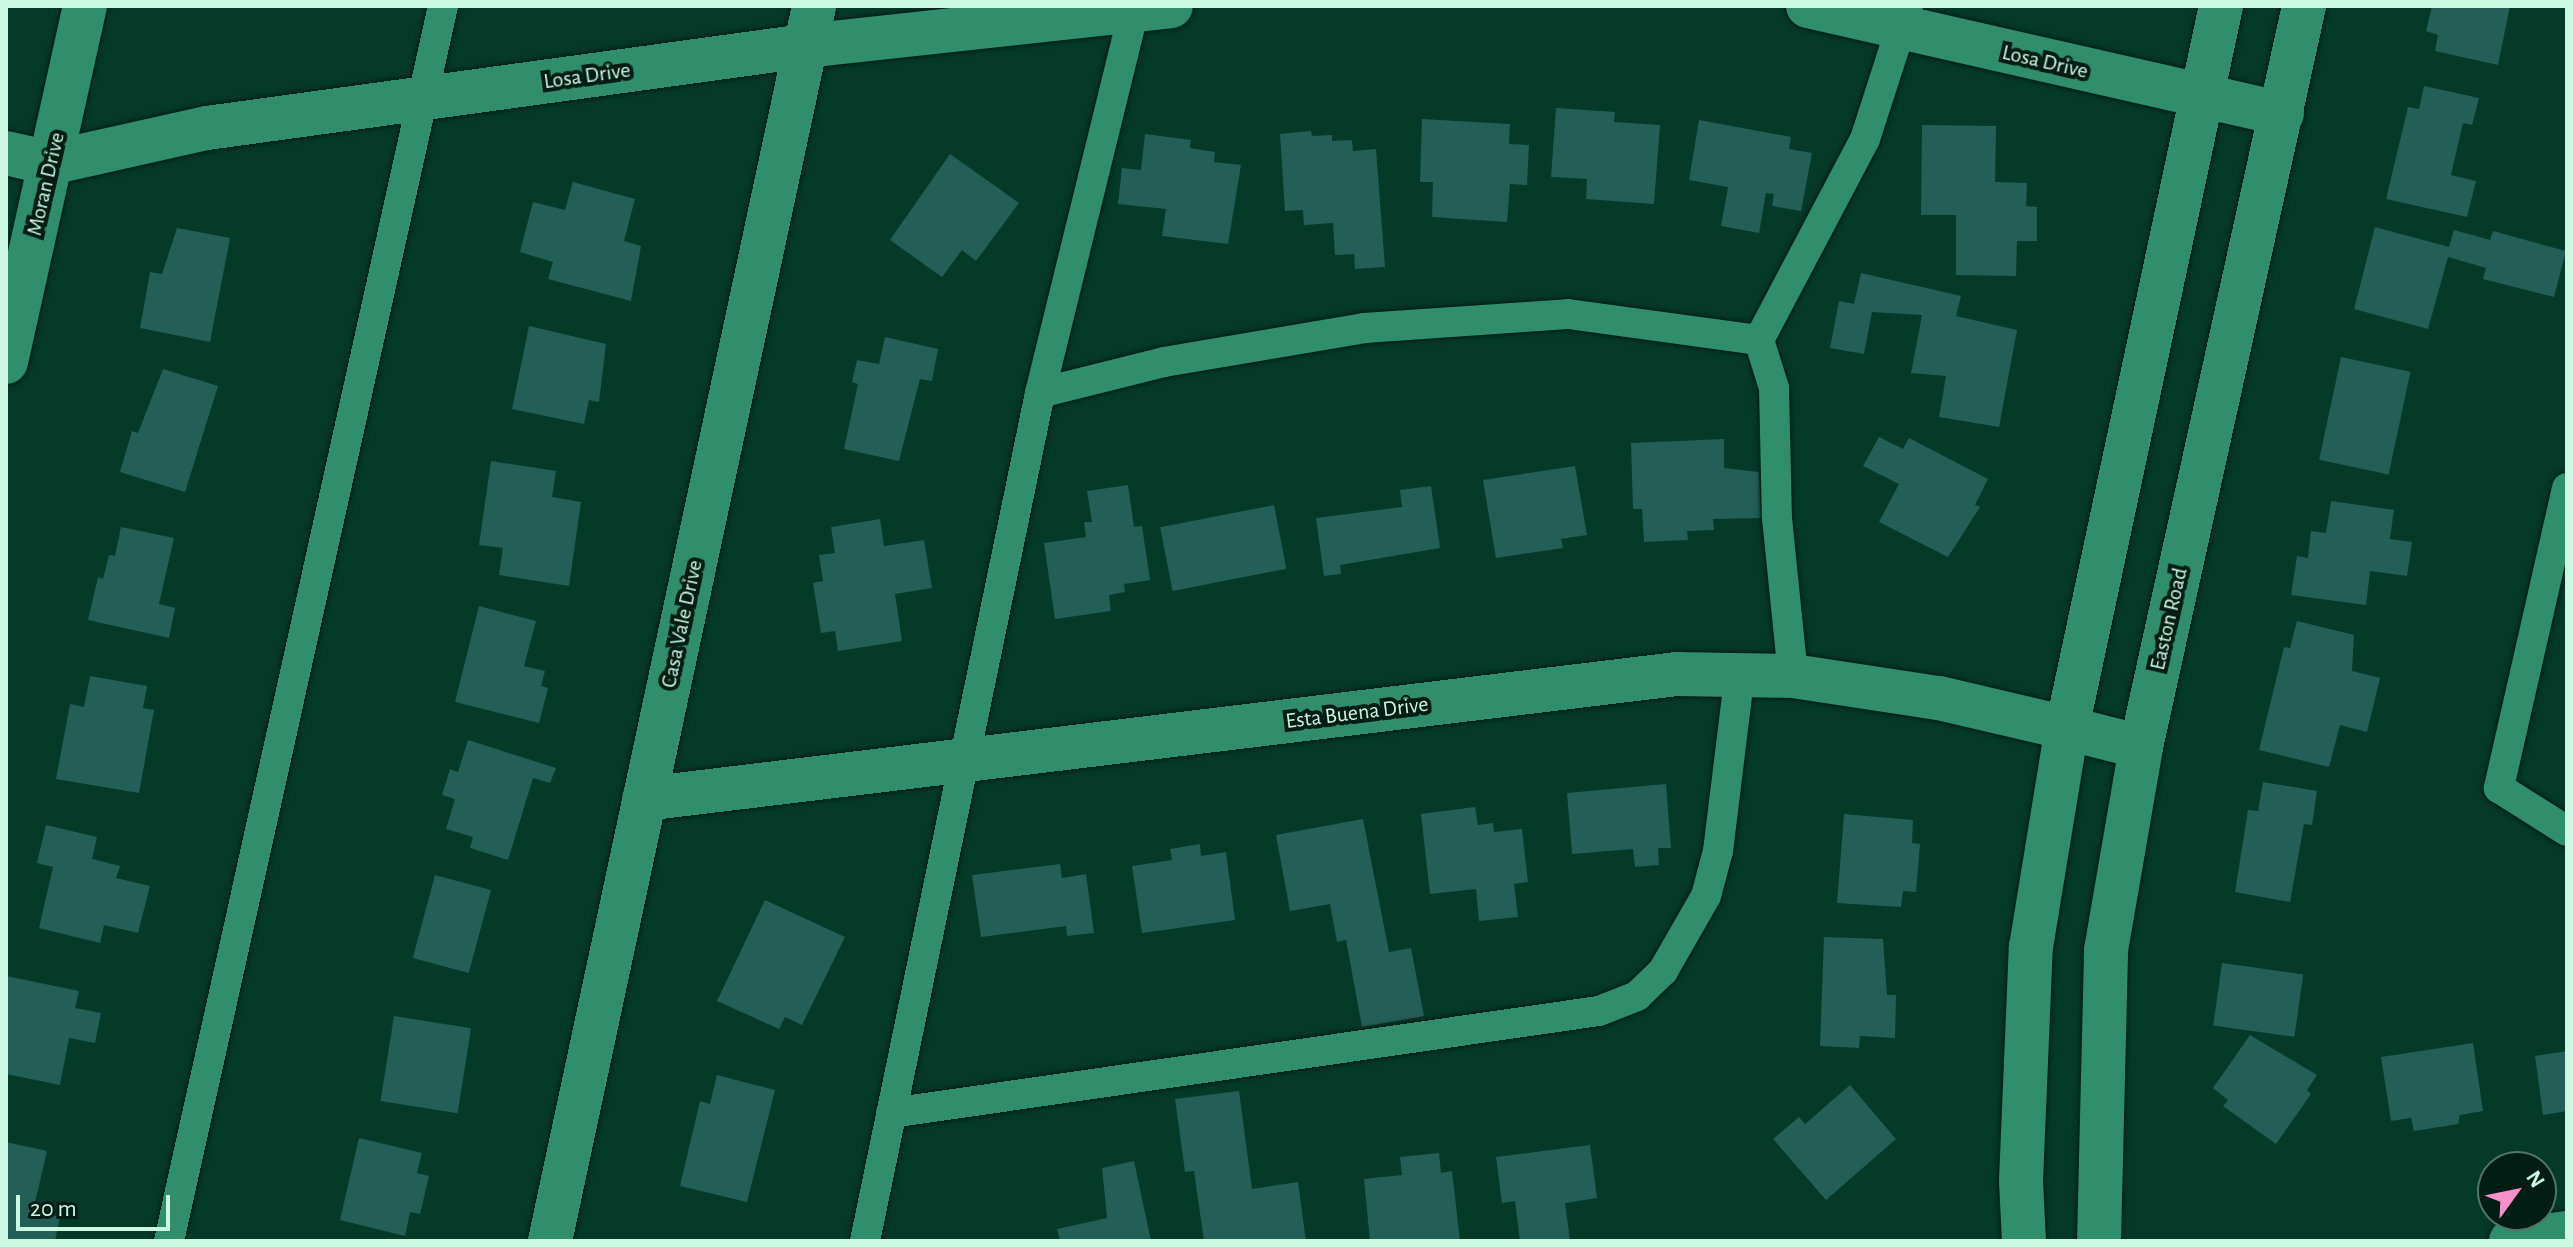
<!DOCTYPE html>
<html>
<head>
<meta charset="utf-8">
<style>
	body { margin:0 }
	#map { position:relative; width:2573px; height:1247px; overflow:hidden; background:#053a29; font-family:"Alegreya Sans",sans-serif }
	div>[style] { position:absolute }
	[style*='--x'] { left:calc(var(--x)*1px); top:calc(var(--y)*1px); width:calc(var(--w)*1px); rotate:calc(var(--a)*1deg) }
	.building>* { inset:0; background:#235e57; transform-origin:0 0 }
	.roads { filter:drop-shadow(0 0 2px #021e14) drop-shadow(0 0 2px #021e14) }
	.lane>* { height:30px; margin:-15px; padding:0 15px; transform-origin:15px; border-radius:15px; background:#308e6c }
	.street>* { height:44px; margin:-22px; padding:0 22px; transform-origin:22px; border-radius:22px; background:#308e6c }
	.secondary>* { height:44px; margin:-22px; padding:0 22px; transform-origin:22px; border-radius:22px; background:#308e6c }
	span { translate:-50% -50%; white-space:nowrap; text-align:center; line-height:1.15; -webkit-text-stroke:8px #021e14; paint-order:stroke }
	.street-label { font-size:22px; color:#ccf7e3 }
	.frame { position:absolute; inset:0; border:8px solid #ccf7e3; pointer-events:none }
	.north { position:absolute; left:2477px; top:1151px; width:80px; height:80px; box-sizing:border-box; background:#021e14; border:2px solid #537567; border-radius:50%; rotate:57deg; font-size:22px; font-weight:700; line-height:32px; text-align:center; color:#ccf7e3 }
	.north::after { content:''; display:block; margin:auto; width:28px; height:36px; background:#f890cc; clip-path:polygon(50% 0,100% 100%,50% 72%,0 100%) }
	.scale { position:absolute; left:16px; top:1195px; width:154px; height:36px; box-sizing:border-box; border:4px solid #ccf7e3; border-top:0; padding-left:10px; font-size:24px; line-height:28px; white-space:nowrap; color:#ccf7e3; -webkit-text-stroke:6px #021e14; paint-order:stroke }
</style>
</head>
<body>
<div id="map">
	<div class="building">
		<i style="clip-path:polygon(2432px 6px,2510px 6px,2498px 65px,2435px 51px,2438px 35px,2426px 31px)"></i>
		<i style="clip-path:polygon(2424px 86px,2479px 98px,2472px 125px,2463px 123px,2451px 175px,2476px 181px,2467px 217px,2386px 199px,2408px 107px,2419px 109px)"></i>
		<i style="clip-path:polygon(1556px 108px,1615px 112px,1614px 122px,1660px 125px,1654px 204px,1586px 199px,1587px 179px,1551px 177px)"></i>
		<i style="clip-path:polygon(1422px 119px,1510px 124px,1509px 144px,1529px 145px,1527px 185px,1510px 184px,1507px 222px,1432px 217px,1433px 182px,1420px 182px)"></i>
		<i style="clip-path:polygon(1699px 120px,1791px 137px,1789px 149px,1812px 153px,1801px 211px,1772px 206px,1774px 194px,1766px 193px,1759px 233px,1721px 226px,1728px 187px,1689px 180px)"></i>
		<i style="clip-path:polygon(1922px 125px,1996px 126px,1995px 182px,2027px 183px,2026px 206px,2037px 207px,2037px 241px,2017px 241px,2016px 276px,1956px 275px,1956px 215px,1921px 215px)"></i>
		<i style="clip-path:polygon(1311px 131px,1312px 136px,1332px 135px,1332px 141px,1352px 140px,1353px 151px,1376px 149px,1385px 267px,1355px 269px,1354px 254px,1335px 255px,1333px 223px,1304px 225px,1303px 210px,1285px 211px,1280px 134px)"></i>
		<i style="clip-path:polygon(1145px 134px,1191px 140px,1190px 148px,1215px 152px,1214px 162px,1241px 165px,1228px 244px,1162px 236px,1166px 209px,1118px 204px,1122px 168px,1141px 170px)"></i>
		<i style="clip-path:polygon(950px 154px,1019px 203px,976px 261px,962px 250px,942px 277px,890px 240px)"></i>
		<i style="clip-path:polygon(573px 182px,635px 199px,624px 241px,641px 246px,631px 301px,548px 279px,553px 262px,520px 252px,533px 202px,565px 210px)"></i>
		<i style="clip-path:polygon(2375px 227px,2449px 247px,2454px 230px,2490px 240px,2493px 231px,2566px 251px,2554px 297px,2483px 279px,2486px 268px,2448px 257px,2428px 329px,2354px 309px)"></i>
		<i style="clip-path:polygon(177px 228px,230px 238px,210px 342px,140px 328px,150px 272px,162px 274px)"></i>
		<i style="clip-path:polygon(1861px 273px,1961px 296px,1956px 316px,2017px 330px,1999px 427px,1939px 417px,1946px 376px,1911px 373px,1922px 315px,1872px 312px,1864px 354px,1830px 348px,1839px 301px,1854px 304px)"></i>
		<i style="clip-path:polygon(529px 326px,606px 344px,599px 402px,589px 400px,584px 424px,512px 409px)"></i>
		<i style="clip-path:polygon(885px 337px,938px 349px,932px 381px,920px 379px,899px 461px,844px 449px,858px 384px,852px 382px,857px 360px,879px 364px)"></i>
		<i style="left:2341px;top:357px;width:71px;height:105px;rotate:12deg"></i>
		<i style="clip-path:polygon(163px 369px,218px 386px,185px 492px,120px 472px,132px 431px,138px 433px)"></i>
		<i style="clip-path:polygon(1879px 437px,1903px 449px,1909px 438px,1988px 479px,1975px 505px,1980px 507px,1948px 557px,1879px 522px,1899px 484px,1863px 466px)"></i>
		<i style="clip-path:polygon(1724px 439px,1724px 468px,1759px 472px,1761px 518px,1713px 519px,1714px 530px,1687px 531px,1688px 540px,1644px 542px,1642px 509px,1633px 509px,1631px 443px)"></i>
		<i style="clip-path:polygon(491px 461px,556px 471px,552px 497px,581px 502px,569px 586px,499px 575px,503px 548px,479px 545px)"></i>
		<i style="clip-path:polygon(1575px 466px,1587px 535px,1561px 539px,1563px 548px,1496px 558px,1483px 480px)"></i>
		<i style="clip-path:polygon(1128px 485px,1134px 527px,1142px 526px,1150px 580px,1124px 584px,1125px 592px,1109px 595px,1111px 611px,1055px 619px,1044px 543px,1086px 537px,1084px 522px,1092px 522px,1087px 491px)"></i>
		<i style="clip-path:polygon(1431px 486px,1440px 548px,1340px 565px,1341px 574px,1324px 576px,1316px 518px,1402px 507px,1400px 490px)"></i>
		<i style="clip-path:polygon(2331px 501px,2394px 510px,2390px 539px,2412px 542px,2407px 576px,2370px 571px,2366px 605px,2291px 595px,2297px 556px,2308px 558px,2311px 531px,2326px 533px)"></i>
		<i style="left:1274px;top:505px;width:65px;height:116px;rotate:79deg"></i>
		<i style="clip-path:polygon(880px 519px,884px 546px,924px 540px,932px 588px,895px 594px,902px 641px,838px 651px,835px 631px,821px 633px,813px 583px,823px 581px,819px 555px,835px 553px,831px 527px)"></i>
		<i style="clip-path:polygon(121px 527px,174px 538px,159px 604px,175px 608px,169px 638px,88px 620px,98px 577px,103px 579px,109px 555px,115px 556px)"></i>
		<i style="clip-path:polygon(479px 606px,536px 621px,524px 666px,545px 671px,541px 686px,548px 688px,539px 723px,455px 702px)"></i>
		<i style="clip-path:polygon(2297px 621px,2354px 635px,2352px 671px,2380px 678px,2367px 732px,2340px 725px,2329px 767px,2259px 750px,2284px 647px,2290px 648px)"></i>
		<i style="clip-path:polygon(90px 676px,147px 686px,143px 708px,154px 710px,139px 793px,56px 779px,70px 704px,84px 707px)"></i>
		<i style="clip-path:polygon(468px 740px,556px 768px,550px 783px,533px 778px,508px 860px,470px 848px,473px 837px,446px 829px,455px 799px,442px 795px,450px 769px,458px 772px)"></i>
		<i style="clip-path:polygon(2263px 782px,2317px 791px,2312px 825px,2304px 824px,2290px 902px,2235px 892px,2248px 810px,2258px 811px)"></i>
		<i style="clip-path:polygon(1666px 784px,1671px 848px,1658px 848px,1659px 865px,1635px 867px,1633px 849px,1572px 854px,1567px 793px)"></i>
		<i style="clip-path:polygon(1475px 807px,1478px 825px,1493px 823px,1494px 832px,1522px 829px,1528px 882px,1514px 884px,1518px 917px,1479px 921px,1476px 889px,1430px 894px,1421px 814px)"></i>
		<i style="clip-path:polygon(1844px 814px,1913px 820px,1912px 843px,1920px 844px,1916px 892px,1903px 891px,1901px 907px,1837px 903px)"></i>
		<i style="clip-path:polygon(1363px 819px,1389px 952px,1411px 948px,1424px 1016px,1362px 1027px,1346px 940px,1337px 942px,1330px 904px,1290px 911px,1276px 835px)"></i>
		<i style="clip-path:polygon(46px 825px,97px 837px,92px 859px,120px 866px,116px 878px,150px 886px,138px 933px,104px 925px,100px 943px,39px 928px,53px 867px,37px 863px)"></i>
		<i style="clip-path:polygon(1200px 844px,1201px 856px,1226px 852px,1235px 920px,1142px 933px,1132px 866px,1172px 860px,1170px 849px)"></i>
		<i style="clip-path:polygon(1060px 864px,1062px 878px,1086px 874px,1094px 933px,1067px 936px,1066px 926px,981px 937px,972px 875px)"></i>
		<i style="left:435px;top:875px;width:58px;height:86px;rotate:15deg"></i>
		<i style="clip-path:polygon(765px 900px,845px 937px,802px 1025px,785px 1017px,779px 1029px,717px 1001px)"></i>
		<i style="clip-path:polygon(1824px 937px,1883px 939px,1887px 995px,1896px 995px,1895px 1038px,1860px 1036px,1859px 1048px,1820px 1046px)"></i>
		<i style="left:2222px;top:963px;width:82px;height:63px;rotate:8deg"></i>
		<i style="clip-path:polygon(6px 976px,79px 991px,75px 1008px,101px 1013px,95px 1043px,69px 1038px,60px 1085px,6px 1074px)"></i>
		<i style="left:394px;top:1016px;width:78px;height:86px;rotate:9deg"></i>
		<i style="clip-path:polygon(2250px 1035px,2317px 1075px,2307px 1090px,2311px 1094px,2276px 1144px,2223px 1106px,2228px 1100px,2213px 1088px)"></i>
		<i style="clip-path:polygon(2473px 1043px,2483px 1111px,2460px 1115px,2458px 1124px,2414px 1131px,2411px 1118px,2391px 1121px,2381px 1057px)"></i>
		<i style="clip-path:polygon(2567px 1051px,2567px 1111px,2543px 1115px,2535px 1056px)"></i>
		<i style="clip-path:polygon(717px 1075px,775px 1090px,747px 1202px,680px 1186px,700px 1101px,710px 1104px)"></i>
		<i style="clip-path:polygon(1850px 1085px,1896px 1139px,1826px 1200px,1773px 1139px,1799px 1117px,1805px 1124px)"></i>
		<i style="clip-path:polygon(1239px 1091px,1252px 1189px,1298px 1182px,1306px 1241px,1204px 1241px,1194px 1171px,1185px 1172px,1175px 1099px)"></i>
		<i style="clip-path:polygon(359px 1138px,422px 1153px,417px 1173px,429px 1176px,420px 1214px,410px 1212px,405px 1236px,340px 1220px)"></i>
		<i style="clip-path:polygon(6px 1142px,47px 1151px,33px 1211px,60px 1217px,55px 1241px,6px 1240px)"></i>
		<i style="clip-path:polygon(1590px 1145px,1597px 1198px,1565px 1203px,1570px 1240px,1520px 1241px,1515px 1201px,1502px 1203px,1496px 1157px)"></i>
		<i style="clip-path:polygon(1439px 1153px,1441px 1173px,1452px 1171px,1460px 1241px,1370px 1241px,1364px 1179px,1402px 1175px,1400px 1157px)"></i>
		<i style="clip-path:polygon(1134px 1161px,1151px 1241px,1060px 1241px,1057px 1229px,1107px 1218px,1102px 1168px)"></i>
	</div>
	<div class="roads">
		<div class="lane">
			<i style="--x:1759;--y:340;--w:50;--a:72.6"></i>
			<i style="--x:1774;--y:388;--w:130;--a:88.7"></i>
			<i style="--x:1777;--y:518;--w:159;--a:84.2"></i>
			<i style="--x:1040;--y:393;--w:128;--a:-14"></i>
			<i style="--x:1164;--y:362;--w:203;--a:-9.6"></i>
			<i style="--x:1364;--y:328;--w:204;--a:-3.9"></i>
			<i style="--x:1568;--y:314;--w:193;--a:7.8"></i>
			<i style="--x:1759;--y:340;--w:227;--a:-62.2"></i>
			<i style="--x:1865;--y:139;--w:140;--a:-72.1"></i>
			<i style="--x:2567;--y:488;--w:308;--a:102.8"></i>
			<i style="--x:2499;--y:788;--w:80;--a:32.3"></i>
			<i style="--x:891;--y:1113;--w:715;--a:-8.2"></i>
			<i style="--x:1599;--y:1011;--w:41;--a:-21.5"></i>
			<i style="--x:1637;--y:996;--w:36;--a:-44"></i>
			<i style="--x:1663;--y:971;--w:86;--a:-60.2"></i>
			<i style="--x:1706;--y:896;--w:47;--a:-75.1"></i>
			<i style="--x:1718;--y:851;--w:180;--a:-83"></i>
			<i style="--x:169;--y:1241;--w:1265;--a:-77.49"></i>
			<i style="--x:865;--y:1241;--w:866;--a:-78.34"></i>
			<i style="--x:1040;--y:393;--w:398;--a:-76.2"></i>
		</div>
		<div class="street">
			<i style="--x:1808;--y:6;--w:486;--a:12.8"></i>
			<i style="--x:6;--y:153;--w:45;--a:12.8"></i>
			<i style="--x:50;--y:163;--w:161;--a:-12.6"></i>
			<i style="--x:207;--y:128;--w:604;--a:-7.81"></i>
			<i style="--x:805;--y:46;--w:368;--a:-6.2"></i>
			<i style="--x:6;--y:362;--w:365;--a:-77.5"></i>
			<i style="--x:644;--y:799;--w:1041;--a:-6.9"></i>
			<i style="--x:1677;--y:674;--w:116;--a:1"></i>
			<i style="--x:1793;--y:676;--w:148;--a:8.6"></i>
			<i style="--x:1939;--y:698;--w:131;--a:13.2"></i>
			<i style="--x:550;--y:1241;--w:1263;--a:-77.93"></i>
			<i style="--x:2511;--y:1241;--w:57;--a:-8.1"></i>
		</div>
		<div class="secondary">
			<i style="--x:2067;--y:728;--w:76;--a:14.4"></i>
			<i style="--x:2024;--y:1241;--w:60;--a:-92.9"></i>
			<i style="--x:2021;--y:1181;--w:234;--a:-87.6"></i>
			<i style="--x:2031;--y:947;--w:222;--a:-80.7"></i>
			<i style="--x:2067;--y:728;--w:738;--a:-77.96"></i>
			<i style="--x:2099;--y:1241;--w:291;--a:-88.6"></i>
			<i style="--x:2106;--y:950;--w:206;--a:-80.2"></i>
			<i style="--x:2141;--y:747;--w:759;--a:-77.59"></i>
		</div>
	</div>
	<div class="street-label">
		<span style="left:2045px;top:62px;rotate:13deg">Losa Drive</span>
		<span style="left:587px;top:76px;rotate:-8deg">Losa Drive</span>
		<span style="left:46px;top:184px;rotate:-77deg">Moran Drive</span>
		<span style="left:2169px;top:619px;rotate:-77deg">Easton Road</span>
		<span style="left:682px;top:624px;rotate:-78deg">Casa Vale Drive</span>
		<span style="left:1357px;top:713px;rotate:-7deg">Esta Buena Drive</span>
	</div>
	<div class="frame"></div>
	<div class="north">N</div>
	<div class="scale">20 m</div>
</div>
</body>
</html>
